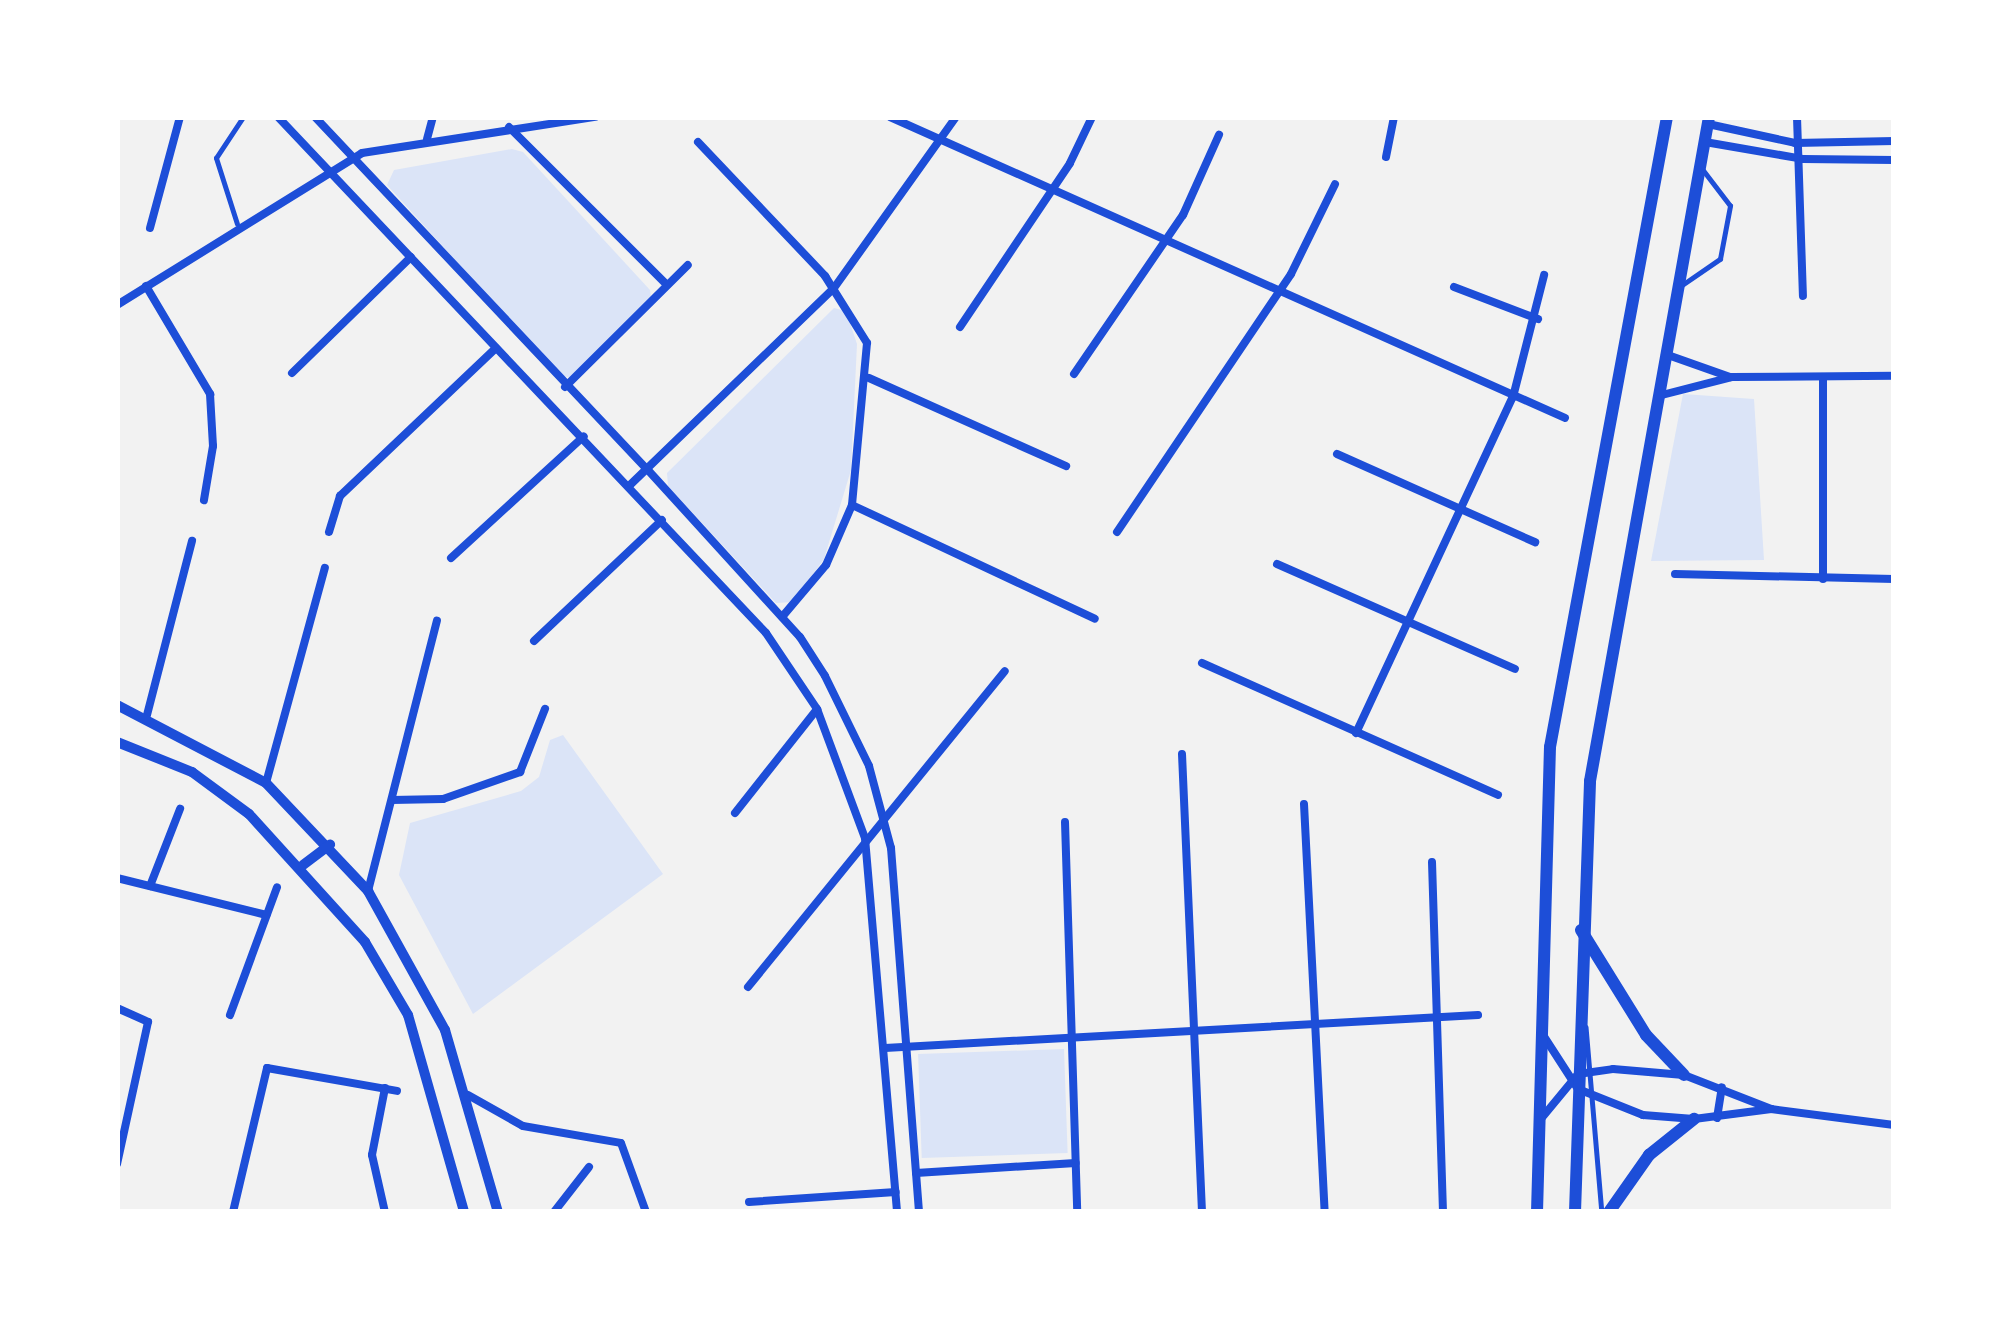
<!DOCTYPE html>
<html>
<head>
<meta charset="utf-8">
<style>
	body { margin:0 }
	#map { position:relative; width:2011px; height:1329px; overflow:hidden; background:#f2f2f2; font-family:Raleway,sans-serif }
	div>[style] { position:absolute }
	[style*='--x'] { left:calc(var(--x)*1px); top:calc(var(--y)*1px); width:calc(var(--w)*1px); rotate:calc(var(--a)*1deg) }
	.green>* { inset:0; background:#dbe4f7; transform-origin:0 0 }
	.service>* { height:4.5px; margin:-2.25px; padding:0 2.25px; transform-origin:2.25px; border-radius:2.25px; background:#1d4ed8 }
	.minor>* { height:8px; margin:-4px; padding:0 4px; transform-origin:4px; border-radius:4px; background:#1d4ed8 }
	.tertiary>* { height:10px; margin:-5px; padding:0 5px; transform-origin:5px; border-radius:5px; background:#1d4ed8 }
	.primary>* { height:12px; margin:-6px; padding:0 6px; transform-origin:6px; border-radius:6px; background:#1d4ed8 }
	span { translate:-50% -50%; white-space:nowrap; text-align:center; line-height:1.15; -webkit-text-stroke:12px #fff; paint-order:stroke }
	.frame { position:absolute; inset:0; border:120px solid #fff; pointer-events:none }
</style>
</head>
<body>
<div id="map">
	<div class="green">
		<i style="clip-path:polygon(512px 149px,523px 152px,650px 290px,651px 298px,571px 378px,560px 375px,387px 185px,394px 170px)"></i>
		<i style="clip-path:polygon(834px 308px,846px 311px,857px 344px,851px 470px,824px 559px,793px 602px,776px 603px,668px 486px,667px 473px)"></i>
		<i style="clip-path:polygon(1683px 394px,1754px 399px,1764px 560px,1651px 561px)"></i>
		<i style="clip-path:polygon(563px 735px,663px 874px,473px 1014px,399px 875px,410px 823px,521px 791px,539px 777px,550px 740px)"></i>
		<i style="left:1064px;top:1049px;width:104px;height:146px;rotate:88deg"></i>
	</div>
	<div class="service">
		<i style="--x:237;--y:224;--w:69;--a:-107.7"></i>
		<i style="--x:216;--y:158;--w:49;--a:-56.6"></i>
		<i style="--x:1682;--y:285;--w:46;--a:-34.4"></i>
		<i style="--x:1720;--y:259;--w:54;--a:-79.3"></i>
		<i style="--x:1730;--y:206;--w:48;--a:-127.3"></i>
		<i style="--x:1586;--y:1027;--w:186;--a:85.1"></i>
	</div>
	<div class="minor">
		<i style="--x:278;--y:117;--w:710;--a:46.6"></i>
		<i style="--x:766;--y:633;--w:92;--a:56.1"></i>
		<i style="--x:817;--y:709;--w:138;--a:69.6"></i>
		<i style="--x:865;--y:838;--w:375;--a:85.1"></i>
		<i style="--x:315;--y:117;--w:484;--a:46.7"></i>
		<i style="--x:647;--y:469;--w:227;--a:47.7"></i>
		<i style="--x:800;--y:637;--w:46;--a:57.3"></i>
		<i style="--x:825;--y:676;--w:100;--a:63.9"></i>
		<i style="--x:869;--y:766;--w:85;--a:75"></i>
		<i style="--x:891;--y:848;--w:365;--a:85.6"></i>
		<i style="--x:890;--y:117;--w:739;--a:24.03"></i>
		<i style="--x:1797;--y:117;--w:179;--a:88.1"></i>
		<i style="--x:1708;--y:124;--w:89;--a:12.3"></i>
		<i style="--x:1795;--y:143;--w:99;--a:-1.2"></i>
		<i style="--x:509;--y:127;--w:223;--a:45"></i>
		<i style="--x:427;--y:139;--w:23;--a:-75"></i>
		<i style="--x:698;--y:142;--w:185;--a:46.5"></i>
		<i style="--x:825;--y:276;--w:79;--a:57.9"></i>
		<i style="--x:867;--y:343;--w:163;--a:95.3"></i>
		<i style="--x:852;--y:505;--w:65;--a:113.4"></i>
		<i style="--x:826;--y:565;--w:68;--a:130.2"></i>
		<i style="--x:1705;--y:142;--w:99;--a:9.8"></i>
		<i style="--x:1803;--y:159;--w:91;--a:0.6"></i>
		<i style="--x:1386;--y:157;--w:41;--a:-78.7"></i>
		<i style="--x:150;--y:228;--w:115;--a:-74.9"></i>
		<i style="--x:146;--y:286;--w:126;--a:59.3"></i>
		<i style="--x:210;--y:394;--w:52;--a:86.7"></i>
		<i style="--x:213;--y:446;--w:55;--a:99.5"></i>
		<i style="--x:1454;--y:287;--w:90;--a:20.9"></i>
		<i style="--x:117;--y:305;--w:288;--a:-31.8"></i>
		<i style="--x:362;--y:153;--w:236;--a:-8.8"></i>
		<i style="--x:960;--y:327;--w:197;--a:-56.1"></i>
		<i style="--x:1070;--y:163;--w:51;--a:-64.4"></i>
		<i style="--x:1665;--y:354;--w:69;--a:19.5"></i>
		<i style="--x:292;--y:373;--w:166;--a:-44.3"></i>
		<i style="--x:1074;--y:374;--w:193;--a:-55.6"></i>
		<i style="--x:1183;--y:215;--w:88;--a:-65.8"></i>
		<i style="--x:1823;--y:377;--w:202;--a:90"></i>
		<i style="--x:869;--y:378;--w:216;--a:24.1"></i>
		<i style="--x:565;--y:387;--w:173;--a:-44.8"></i>
		<i style="--x:1658;--y:396;--w:76;--a:-14.4"></i>
		<i style="--x:1732;--y:377;--w:162;--a:-0.4"></i>
		<i style="--x:1337;--y:454;--w:217;--a:24"></i>
		<i style="--x:631;--y:484;--w:282;--a:-44"></i>
		<i style="--x:834;--y:288;--w:210;--a:-54.5"></i>
		<i style="--x:852;--y:505;--w:268;--a:25.1"></i>
		<i style="--x:329;--y:532;--w:38;--a:-73"></i>
		<i style="--x:340;--y:496;--w:215;--a:-43.5"></i>
		<i style="--x:1117;--y:532;--w:311;--a:-56"></i>
		<i style="--x:1291;--y:274;--w:100;--a:-63.9"></i>
		<i style="--x:451;--y:558;--w:180;--a:-42.5"></i>
		<i style="--x:1277;--y:564;--w:260;--a:23.8"></i>
		<i style="--x:1675;--y:574;--w:219;--a:1.3"></i>
		<i style="--x:534;--y:641;--w:176;--a:-43.4"></i>
		<i style="--x:1202;--y:663;--w:324;--a:24"></i>
		<i style="--x:147;--y:715;--w:180;--a:-75.5"></i>
		<i style="--x:1356;--y:733;--w:371;--a:-65"></i>
		<i style="--x:1513;--y:397;--w:126;--a:-75.7"></i>
		<i style="--x:1182;--y:754;--w:458;--a:87.5"></i>
		<i style="--x:266;--y:783;--w:223;--a:-74.7"></i>
		<i style="--x:392;--y:800;--w:51;--a:-1.1"></i>
		<i style="--x:443;--y:799;--w:82;--a:-19.3"></i>
		<i style="--x:520;--y:772;--w:68;--a:-68.4"></i>
		<i style="--x:1304;--y:804;--w:409;--a:87.1"></i>
		<i style="--x:735;--y:813;--w:132;--a:-51.7"></i>
		<i style="--x:1065;--y:822;--w:390;--a:88.2"></i>
		<i style="--x:1432;--y:862;--w:350;--a:88.2"></i>
		<i style="--x:117;--y:878;--w:154;--a:13.9"></i>
		<i style="--x:150;--y:886;--w:83;--a:-68.7"></i>
		<i style="--x:368;--y:891;--w:279;--a:-75.7"></i>
		<i style="--x:748;--y:987;--w:407;--a:-50.9"></i>
		<i style="--x:117;--y:1008;--w:34;--a:24"></i>
		<i style="--x:148;--y:1022;--w:145;--a:102.3"></i>
		<i style="--x:230;--y:1015;--w:136;--a:-69.8"></i>
		<i style="--x:1543;--y:1035;--w:64;--a:57.1"></i>
		<i style="--x:1578;--y:1089;--w:70;--a:21.8"></i>
		<i style="--x:1643;--y:1115;--w:51;--a:4.5"></i>
		<i style="--x:1694;--y:1119;--w:78;--a:-7.4"></i>
		<i style="--x:1771;--y:1109;--w:124;--a:7.4"></i>
		<i style="--x:885;--y:1048;--w:594;--a:-3.19"></i>
		<i style="--x:385;--y:1088;--w:68;--a:101"></i>
		<i style="--x:372;--y:1155;--w:58;--a:77.2"></i>
		<i style="--x:468;--y:1095;--w:63;--a:29.4"></i>
		<i style="--x:523;--y:1126;--w:99;--a:9.8"></i>
		<i style="--x:621;--y:1143;--w:73;--a:70.1"></i>
		<i style="--x:1717;--y:1118;--w:31;--a:-81"></i>
		<i style="--x:1540;--y:1120;--w:60;--a:-50.4"></i>
		<i style="--x:1578;--y:1074;--w:35;--a:-8"></i>
		<i style="--x:1613;--y:1069;--w:71;--a:4.8"></i>
		<i style="--x:1684;--y:1075;--w:93;--a:21.3"></i>
		<i style="--x:916;--y:1173;--w:160;--a:-3.6"></i>
		<i style="--x:749;--y:1202;--w:147;--a:-3.9"></i>
		<i style="--x:233;--y:1212;--w:148;--a:-76.7"></i>
		<i style="--x:267;--y:1068;--w:132;--a:10"></i>
		<i style="--x:554;--y:1212;--w:57;--a:-52.1"></i>
	</div>
	<div class="tertiary">
		<i style="--x:117;--y:705;--w:168;--a:27.6"></i>
		<i style="--x:266;--y:783;--w:149;--a:46.6"></i>
		<i style="--x:368;--y:891;--w:159;--a:61"></i>
		<i style="--x:445;--y:1030;--w:190;--a:73.8"></i>
		<i style="--x:117;--y:742;--w:81;--a:21.8"></i>
		<i style="--x:192;--y:772;--w:71;--a:36.4"></i>
		<i style="--x:249;--y:814;--w:173;--a:47.8"></i>
		<i style="--x:365;--y:942;--w:85;--a:59.5"></i>
		<i style="--x:408;--y:1015;--w:205;--a:74.1"></i>
		<i style="--x:303;--y:865;--w:34;--a:-37"></i>
	</div>
	<div class="primary">
		<i style="--x:1581;--y:930;--w:123;--a:58.2"></i>
		<i style="--x:1646;--y:1035;--w:55;--a:46.5"></i>
		<i style="--x:1537;--y:1212;--w:465;--a:-88.4"></i>
		<i style="--x:1550;--y:747;--w:641;--a:-79.48"></i>
		<i style="--x:1575;--y:1212;--w:431;--a:-88"></i>
		<i style="--x:1590;--y:781;--w:675;--a:-79.84"></i>
		<i style="--x:1609;--y:1212;--w:70;--a:-54.9"></i>
		<i style="--x:1649;--y:1155;--w:58;--a:-38.7"></i>
	</div>
	<div class="frame"></div>
</div>
</body>
</html>
